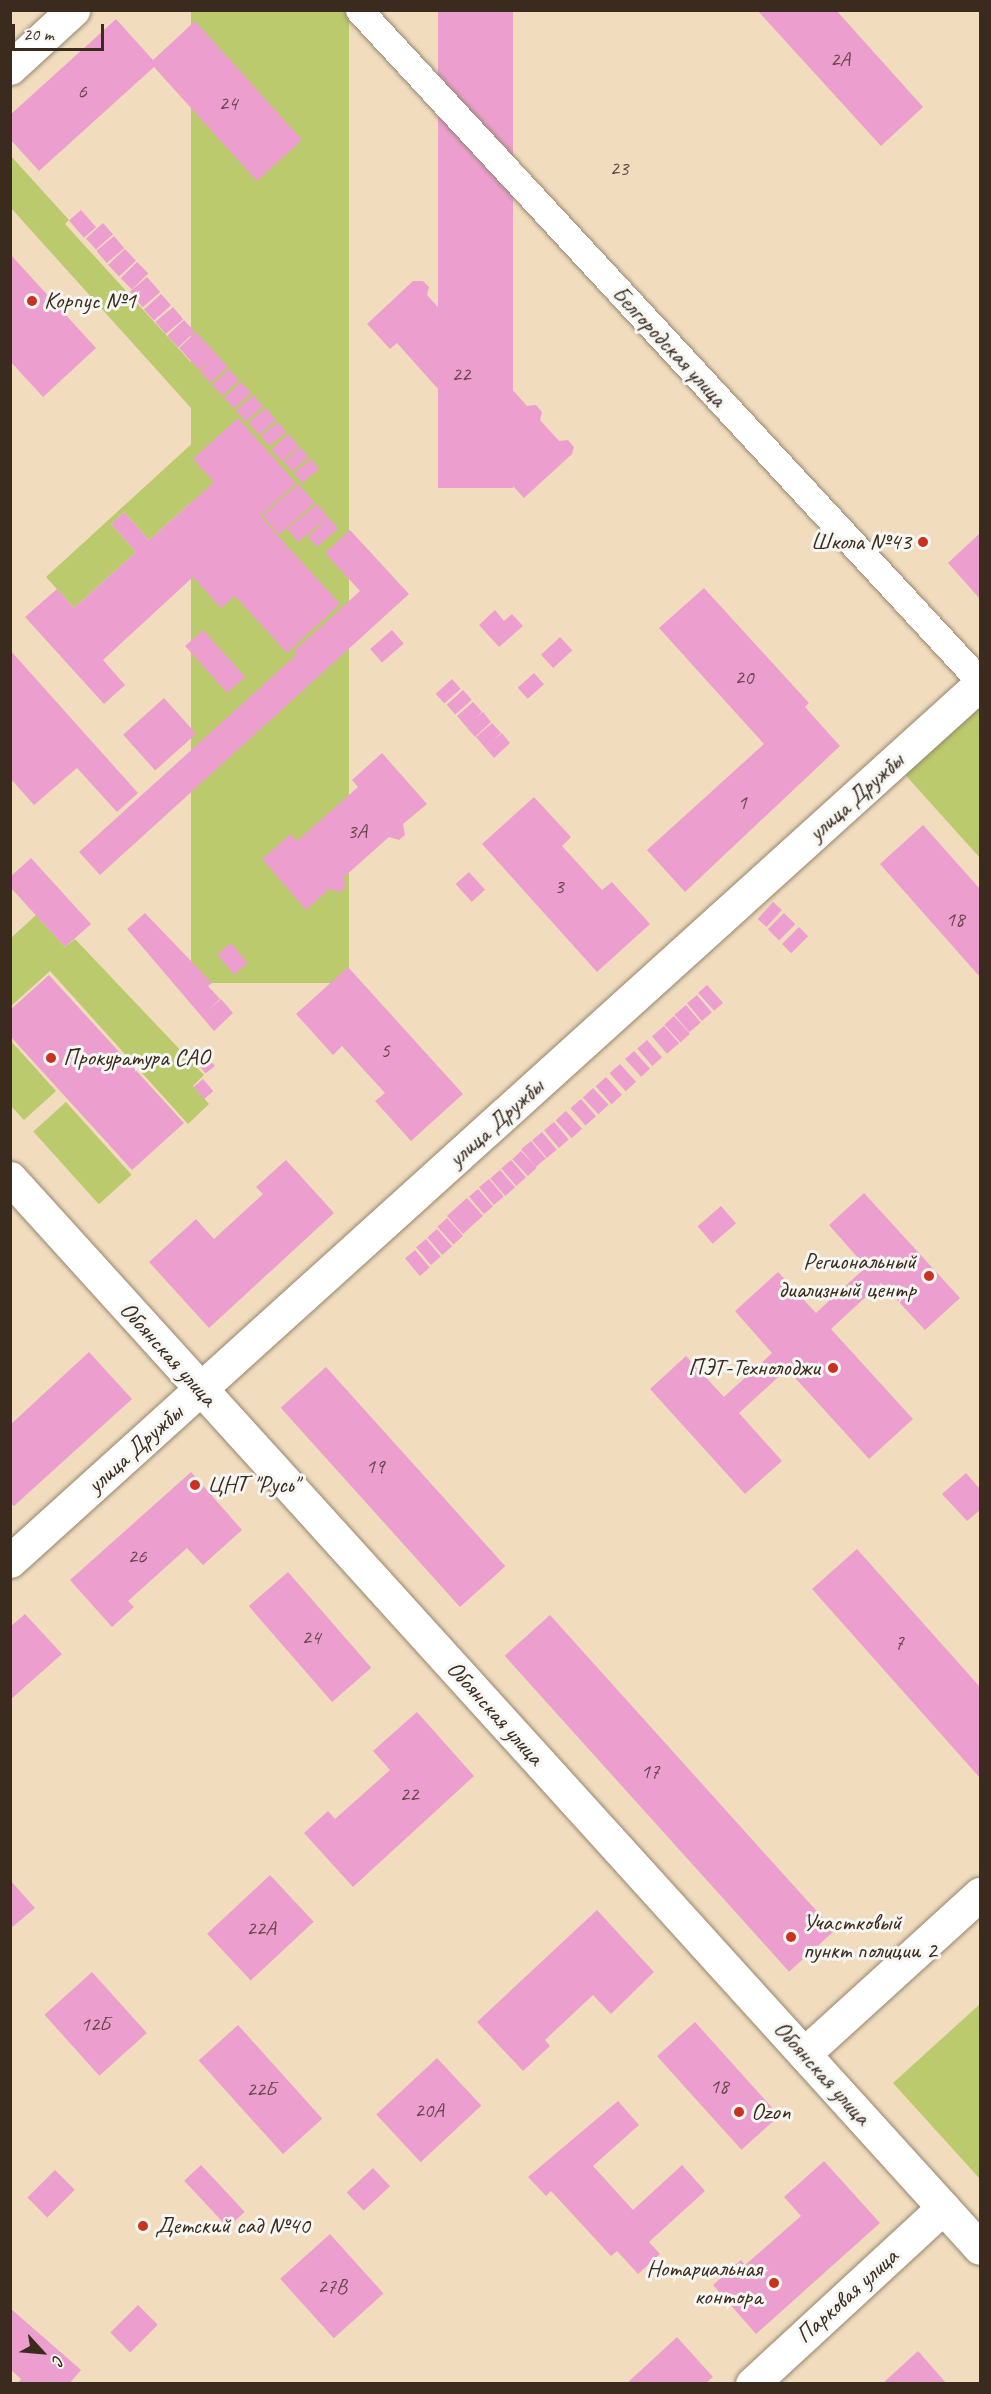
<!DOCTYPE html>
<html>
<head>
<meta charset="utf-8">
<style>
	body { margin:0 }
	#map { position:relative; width:991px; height:2394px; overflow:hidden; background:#f1ddbe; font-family:Caveat,sans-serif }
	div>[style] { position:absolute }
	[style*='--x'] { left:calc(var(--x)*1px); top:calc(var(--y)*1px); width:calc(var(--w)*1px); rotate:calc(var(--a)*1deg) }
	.green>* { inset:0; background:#bbca6c; transform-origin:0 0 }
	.building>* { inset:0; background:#ec9fce; transform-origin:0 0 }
	.roads { filter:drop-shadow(0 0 2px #96846e) drop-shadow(0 0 2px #96846e) }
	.pedestrian>* { height:27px; margin:-13.5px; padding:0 13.5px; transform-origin:13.5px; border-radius:13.5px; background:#fff }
	.tertiary>* { height:33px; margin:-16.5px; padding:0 16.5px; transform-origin:16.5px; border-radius:16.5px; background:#fff }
	.dots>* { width:16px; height:16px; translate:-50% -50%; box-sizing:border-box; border:3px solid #f6f6f2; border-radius:50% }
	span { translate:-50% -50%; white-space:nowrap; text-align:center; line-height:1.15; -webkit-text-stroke:6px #f6f6f2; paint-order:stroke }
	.number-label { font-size:21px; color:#67474a }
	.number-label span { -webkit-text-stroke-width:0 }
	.poi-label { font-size:24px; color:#3b2a1e }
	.left { translate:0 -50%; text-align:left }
	.right { translate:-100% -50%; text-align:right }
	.street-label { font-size:24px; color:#3b2a1e }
	.frame { position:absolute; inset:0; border:12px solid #3b2a1e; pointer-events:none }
	.north { position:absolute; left:12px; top:2322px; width:60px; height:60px; -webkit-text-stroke:4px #f6f6f2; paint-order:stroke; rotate:116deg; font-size:16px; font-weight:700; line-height:24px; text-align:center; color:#3b2a1e }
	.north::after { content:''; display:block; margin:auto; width:21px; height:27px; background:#3b2a1e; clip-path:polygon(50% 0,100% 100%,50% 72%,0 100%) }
	.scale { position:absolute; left:12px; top:24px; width:92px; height:27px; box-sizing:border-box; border:3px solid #3b2a1e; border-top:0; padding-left:8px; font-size:18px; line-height:21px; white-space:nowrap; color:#3b2a1e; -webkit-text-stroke:4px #f6f6f2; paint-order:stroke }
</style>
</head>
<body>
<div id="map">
	<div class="green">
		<i style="left:191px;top:11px;width:158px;height:972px"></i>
		<i style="clip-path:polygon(10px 155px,69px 220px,65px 224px,240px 416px,193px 459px,214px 482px,149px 540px,124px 512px,111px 524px,136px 552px,74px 608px,46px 577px,209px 428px,11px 208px)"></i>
		<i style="clip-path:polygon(980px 695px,980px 858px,900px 769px)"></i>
		<i style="clip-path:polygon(36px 915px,65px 947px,75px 939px,204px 1075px,193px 1086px,209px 1104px,188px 1124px,50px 971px,11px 1006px,11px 938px)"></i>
		<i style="clip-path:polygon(11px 1041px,56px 1091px,24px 1120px,11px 1106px)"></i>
		<i style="left:66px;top:1102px;width:98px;height:44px;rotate:48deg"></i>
		<i style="clip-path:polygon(980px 2004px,980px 2179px,893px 2083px)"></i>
	</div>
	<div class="building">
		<i style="left:438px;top:10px;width:75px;height:478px"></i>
		<i style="clip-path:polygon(757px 10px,836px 10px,923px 107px,881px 146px)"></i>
		<i style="clip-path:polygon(116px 19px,153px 60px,195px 21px,302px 140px,257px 181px,154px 67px,39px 171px,10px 139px,10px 115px)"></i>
		<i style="left:81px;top:210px;width:23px;height:16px;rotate:49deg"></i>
		<i style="left:103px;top:223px;width:15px;height:23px;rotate:48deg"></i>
		<i style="left:114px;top:236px;width:16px;height:23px;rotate:50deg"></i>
		<i style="left:125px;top:249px;width:16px;height:23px;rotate:47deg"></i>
		<i style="clip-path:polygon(10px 254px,96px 348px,43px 397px,10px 361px)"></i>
		<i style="left:137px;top:262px;width:16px;height:23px;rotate:45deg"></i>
		<i style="left:147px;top:277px;width:20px;height:23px;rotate:49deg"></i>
		<i style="clip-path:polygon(413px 281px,423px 281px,429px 287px,427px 295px,446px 316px,454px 314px,459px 321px,458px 329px,527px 406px,536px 405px,542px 412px,540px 420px,559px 441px,568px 440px,574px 447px,572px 454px,524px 498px,500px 472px,507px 465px,454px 407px,447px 413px,439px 404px,446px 398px,397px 343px,390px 349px,367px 324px)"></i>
		<i style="left:161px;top:294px;width:15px;height:23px;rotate:48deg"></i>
		<i style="left:173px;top:307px;width:16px;height:23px;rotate:50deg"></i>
		<i style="left:184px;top:320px;width:16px;height:23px;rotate:47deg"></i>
		<i style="clip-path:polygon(196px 332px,228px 367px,210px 383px,200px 371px,210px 361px,199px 370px,179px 348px)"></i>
		<i style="left:229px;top:369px;width:15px;height:23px;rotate:48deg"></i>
		<i style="left:241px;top:382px;width:15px;height:23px;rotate:48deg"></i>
		<i style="left:253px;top:395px;width:15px;height:23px;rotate:48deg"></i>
		<i style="left:266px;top:408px;width:16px;height:23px;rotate:50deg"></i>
		<i style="clip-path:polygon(238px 418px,296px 483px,260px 516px,340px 604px,287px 653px,235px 596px,221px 608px,193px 577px,103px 660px,125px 685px,104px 704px,25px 617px,57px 589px,74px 608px,136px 552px,111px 524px,124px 512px,149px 540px,214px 482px,193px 459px)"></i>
		<i style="left:278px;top:422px;width:13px;height:22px;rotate:51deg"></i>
		<i style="left:288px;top:434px;width:16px;height:23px;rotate:47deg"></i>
		<i style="left:300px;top:447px;width:13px;height:22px;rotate:48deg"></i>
		<i style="left:311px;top:459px;width:13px;height:22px;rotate:51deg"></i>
		<i style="left:298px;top:484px;width:25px;height:48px;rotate:48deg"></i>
		<i style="left:317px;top:504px;width:17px;height:39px;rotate:50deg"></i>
		<i style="clip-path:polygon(328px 517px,338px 529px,317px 547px,308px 537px)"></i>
		<i style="clip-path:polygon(350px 530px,409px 594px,100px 875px,79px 852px,296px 655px,294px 651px,360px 591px,325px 553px)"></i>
		<i style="clip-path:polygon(980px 533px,980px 599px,948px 563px)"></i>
		<i style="clip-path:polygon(704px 588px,809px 703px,805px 707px,840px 746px,685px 892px,647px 850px,764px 744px,659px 628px)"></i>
		<i style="clip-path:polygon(495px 610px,504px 621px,512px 614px,523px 626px,499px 647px,479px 625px)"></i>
		<i style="left:203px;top:630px;width:63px;height:24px;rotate:48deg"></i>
		<i style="left:392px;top:630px;width:18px;height:29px;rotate:49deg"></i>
		<i style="left:560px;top:637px;width:18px;height:26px;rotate:47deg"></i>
		<i style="clip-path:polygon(10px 650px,138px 793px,117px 812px,77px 768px,34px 805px,10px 778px)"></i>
		<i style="left:534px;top:673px;width:15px;height:22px;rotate:48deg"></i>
		<i style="left:452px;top:679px;width:13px;height:22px;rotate:48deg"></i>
		<i style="left:463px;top:690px;width:13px;height:22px;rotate:48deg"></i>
		<i style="left:164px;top:698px;width:48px;height:55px;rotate:48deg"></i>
		<i style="clip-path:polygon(473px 702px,482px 712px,476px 718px,483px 712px,491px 722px,475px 737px,457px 716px)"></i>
		<i style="clip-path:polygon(492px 723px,501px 733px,491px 742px,502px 733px,510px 743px,494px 758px,476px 737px)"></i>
		<i style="clip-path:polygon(382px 753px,427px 804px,403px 824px,405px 835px,399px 840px,389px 837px,344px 877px,345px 887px,340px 892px,329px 889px,306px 910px,262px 859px,291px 834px,297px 841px,358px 787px,352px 780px)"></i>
		<i style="clip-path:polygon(534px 797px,571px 837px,562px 846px,602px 890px,612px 882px,650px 924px,597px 972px,482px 844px)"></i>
		<i style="clip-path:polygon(923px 825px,980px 889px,980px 977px,880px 864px)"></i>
		<i style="clip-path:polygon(31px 858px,91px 924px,65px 947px,10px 887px,10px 877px)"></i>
		<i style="left:469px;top:872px;width:24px;height:18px;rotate:48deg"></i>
		<i style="left:773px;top:902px;width:12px;height:23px;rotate:42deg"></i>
		<i style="clip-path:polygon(145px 913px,212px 983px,208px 986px,220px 999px,207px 1011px,221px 999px,233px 1013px,214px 1031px,127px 929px)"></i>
		<i style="left:784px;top:913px;width:16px;height:23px;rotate:45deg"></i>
		<i style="left:799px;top:927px;width:13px;height:24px;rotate:45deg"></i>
		<i style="left:231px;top:943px;width:26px;height:18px;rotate:50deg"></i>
		<i style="clip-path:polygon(348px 967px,463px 1094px,411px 1141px,375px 1101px,385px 1093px,342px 1046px,333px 1055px,296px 1014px)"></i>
		<i style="clip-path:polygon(49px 975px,184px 1123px,132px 1170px,10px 1036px,10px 1010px)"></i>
		<i style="left:707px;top:985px;width:24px;height:12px;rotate:48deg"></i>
		<i style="left:697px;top:995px;width:23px;height:13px;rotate:50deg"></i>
		<i style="left:686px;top:1005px;width:23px;height:15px;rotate:50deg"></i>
		<i style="left:674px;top:1016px;width:24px;height:13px;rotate:48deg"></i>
		<i style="left:664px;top:1026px;width:23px;height:16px;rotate:49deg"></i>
		<i style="left:647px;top:1040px;width:23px;height:13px;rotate:49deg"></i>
		<i style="left:634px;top:1051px;width:24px;height:12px;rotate:48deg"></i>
		<i style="left:206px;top:1055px;width:14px;height:12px;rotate:51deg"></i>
		<i style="left:620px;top:1064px;width:24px;height:14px;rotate:48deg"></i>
		<i style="left:606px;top:1077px;width:24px;height:14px;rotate:48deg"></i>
		<i style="left:203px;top:1079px;width:16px;height:12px;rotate:50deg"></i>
		<i style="left:593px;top:1088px;width:23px;height:14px;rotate:47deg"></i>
		<i style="left:581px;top:1099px;width:23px;height:14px;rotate:49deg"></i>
		<i style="left:566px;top:1111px;width:24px;height:14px;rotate:48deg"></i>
		<i style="left:554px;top:1122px;width:23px;height:13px;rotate:50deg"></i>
		<i style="left:542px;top:1132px;width:23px;height:13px;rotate:50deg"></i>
		<i style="left:531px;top:1141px;width:23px;height:13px;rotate:50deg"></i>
		<i style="left:521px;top:1151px;width:23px;height:12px;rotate:47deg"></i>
		<i style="clip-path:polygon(286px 1160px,334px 1213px,209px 1328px,149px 1262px,196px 1219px,214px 1239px,263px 1194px,256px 1187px)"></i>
		<i style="left:511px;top:1160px;width:23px;height:13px;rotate:49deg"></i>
		<i style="left:500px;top:1170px;width:23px;height:13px;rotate:49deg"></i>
		<i style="left:489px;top:1179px;width:23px;height:13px;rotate:50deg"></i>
		<i style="left:478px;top:1189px;width:23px;height:12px;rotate:49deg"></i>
		<i style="clip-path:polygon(864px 1193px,960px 1298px,925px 1330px,881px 1283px,831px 1329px,913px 1419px,869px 1459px,787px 1369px,739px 1413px,782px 1461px,745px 1494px,650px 1389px,686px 1356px,724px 1397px,772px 1353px,735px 1311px,778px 1272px,816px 1313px,866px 1267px,829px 1225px)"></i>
		<i style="left:467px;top:1198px;width:24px;height:27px;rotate:48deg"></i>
		<i style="left:721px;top:1206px;width:23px;height:31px;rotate:49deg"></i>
		<i style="left:447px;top:1218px;width:24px;height:13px;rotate:48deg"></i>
		<i style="left:437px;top:1229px;width:23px;height:13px;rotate:49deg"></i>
		<i style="left:426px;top:1239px;width:23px;height:13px;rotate:50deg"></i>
		<i style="left:415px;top:1250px;width:23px;height:13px;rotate:50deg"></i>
		<i style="clip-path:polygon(89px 1352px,132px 1399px,14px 1506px,10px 1503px,10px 1425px)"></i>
		<i style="left:326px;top:1367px;width:268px;height:61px;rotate:48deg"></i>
		<i style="clip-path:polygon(191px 1472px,242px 1530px,203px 1565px,187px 1548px,128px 1601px,134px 1607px,112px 1627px,70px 1580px)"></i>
		<i style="clip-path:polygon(966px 1473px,980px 1489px,980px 1510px,967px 1521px,942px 1494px)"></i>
		<i style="clip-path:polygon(857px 1549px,980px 1687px,980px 1778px,812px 1589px)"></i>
		<i style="left:288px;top:1572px;width:127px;height:52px;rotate:49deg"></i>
		<i style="clip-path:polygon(25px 1614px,62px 1654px,10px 1700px,10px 1627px)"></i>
		<i style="left:550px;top:1615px;width:425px;height:61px;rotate:48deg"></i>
		<i style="clip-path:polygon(417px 1712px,474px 1776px,353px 1887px,304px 1833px,328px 1811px,335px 1819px,390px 1770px,373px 1751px)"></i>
		<i style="left:270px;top:1875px;width:64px;height:86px;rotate:47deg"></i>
		<i style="clip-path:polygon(10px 1880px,35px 1908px,10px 1929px)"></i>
		<i style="clip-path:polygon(597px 1910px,654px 1972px,611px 2014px,593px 1995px,545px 2040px,550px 2046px,523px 2071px,477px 2022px)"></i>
		<i style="left:92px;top:1972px;width:82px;height:64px;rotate:48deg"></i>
		<i style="left:695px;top:2022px;width:126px;height:51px;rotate:48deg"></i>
		<i style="left:238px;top:2025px;width:126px;height:53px;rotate:48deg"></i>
		<i style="left:437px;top:2058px;width:65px;height:83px;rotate:47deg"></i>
		<i style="clip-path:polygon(618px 2101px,639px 2125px,593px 2166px,633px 2210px,682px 2165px,705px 2191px,649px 2242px,660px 2254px,638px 2274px,617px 2251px,611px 2256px,551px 2191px,546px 2196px,528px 2177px)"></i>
		<i style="clip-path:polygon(824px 2161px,880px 2223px,756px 2334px,713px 2285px,741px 2260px,745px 2265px,801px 2216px,784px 2197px)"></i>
		<i style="left:201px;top:2165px;width:64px;height:23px;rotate:47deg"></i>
		<i style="left:373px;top:2168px;width:25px;height:36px;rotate:47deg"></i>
		<i style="left:55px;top:2170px;width:28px;height:39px;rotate:45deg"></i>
		<i style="left:330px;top:2234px;width:80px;height:67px;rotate:48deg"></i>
		<i style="left:138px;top:2305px;width:28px;height:39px;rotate:45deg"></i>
		<i style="clip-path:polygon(10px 2308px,81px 2370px,69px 2384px,17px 2384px,21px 2379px,10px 2369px)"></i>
		<i style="clip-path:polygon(677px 2337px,713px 2377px,705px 2384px,626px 2384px)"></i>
		<i style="clip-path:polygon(918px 2351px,947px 2384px,882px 2384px)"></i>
	</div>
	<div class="roads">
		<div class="pedestrian">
			<i style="--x:359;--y:10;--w:914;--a:47.22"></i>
		</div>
		<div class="tertiary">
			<i style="--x:10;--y:68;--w:86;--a:-42.6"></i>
			<i style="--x:10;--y:1178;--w:1444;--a:47.81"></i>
			<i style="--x:10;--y:1561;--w:1308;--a:-42.12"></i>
			<i style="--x:804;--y:2054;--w:238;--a:-42.3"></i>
			<i style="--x:752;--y:2384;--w:260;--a:-42.7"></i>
		</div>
	</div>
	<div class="dots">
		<i style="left:32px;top:301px;background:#c8321e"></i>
		<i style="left:923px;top:542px;background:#c8321e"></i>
		<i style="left:51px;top:1058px;background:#c8321e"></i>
		<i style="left:929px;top:1276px;background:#c8321e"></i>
		<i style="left:833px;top:1368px;background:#c8321e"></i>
		<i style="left:195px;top:1485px;background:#c8321e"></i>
		<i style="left:791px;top:1937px;background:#c8321e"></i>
		<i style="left:739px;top:2112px;background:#c8321e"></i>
		<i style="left:143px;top:2226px;background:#c8321e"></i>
		<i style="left:774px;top:2283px;background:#c8321e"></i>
	</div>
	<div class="number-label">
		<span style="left:840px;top:59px">2А</span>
		<span style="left:82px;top:91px">6</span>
		<span style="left:228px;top:103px">24</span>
		<span style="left:619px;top:168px">23</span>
		<span style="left:461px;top:374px">22</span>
		<span style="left:744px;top:677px">20</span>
		<span style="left:742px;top:802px">1</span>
		<span style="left:357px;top:831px">3А</span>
		<span style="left:559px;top:886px">3</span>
		<span style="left:955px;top:919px">18</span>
		<span style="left:385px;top:1050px">5</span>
		<span style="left:375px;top:1466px">19</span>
		<span style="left:137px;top:1556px">26</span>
		<span style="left:311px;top:1637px">24</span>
		<span style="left:899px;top:1642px">7</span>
		<span style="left:650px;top:1771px">17</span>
		<span style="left:409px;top:1794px">22</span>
		<span style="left:261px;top:1928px">22А</span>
		<span style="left:95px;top:2024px">12Б</span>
		<span style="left:719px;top:2086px">18</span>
		<span style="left:261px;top:2089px">22Б</span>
		<span style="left:429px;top:2110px">20А</span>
		<span style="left:332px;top:2286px">27В</span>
	</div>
	<div class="poi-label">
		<span class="left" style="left:44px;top:301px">Корпус №1</span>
		<span class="right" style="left:911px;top:542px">Школа №43</span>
		<span class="left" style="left:63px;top:1058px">Прокуратура САО</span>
		<span class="right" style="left:916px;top:1276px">Региональный<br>диализный центр</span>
		<span class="right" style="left:820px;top:1368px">ПЭТ-Технолоджи</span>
		<span class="left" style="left:207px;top:1485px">ЦНТ "Русь"</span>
		<span class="left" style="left:803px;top:1937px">Участковый<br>пункт полиции 2</span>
		<span class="left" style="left:751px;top:2112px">Ozon</span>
		<span class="left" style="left:155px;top:2226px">Детский сад №40</span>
		<span class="right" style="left:762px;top:2283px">Нотариальная<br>контора</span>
	</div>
	<div class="street-label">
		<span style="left:669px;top:346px;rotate:47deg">Белгородская улица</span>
		<span style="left:856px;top:797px;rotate:-42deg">улица Дружбы</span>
		<span style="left:496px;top:1123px;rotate:-42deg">улица Дружбы</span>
		<span style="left:168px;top:1354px;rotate:48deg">Обоянская улица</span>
		<span style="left:135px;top:1449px;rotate:-42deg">улица Дружбы</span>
		<span style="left:495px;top:1713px;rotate:48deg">Обоянская улица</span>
		<span style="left:822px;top:2073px;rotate:48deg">Обоянская улица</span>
		<span style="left:847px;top:2296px;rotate:-42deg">Парковая улица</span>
	</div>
	<div class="frame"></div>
	<div class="north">С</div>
	<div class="scale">20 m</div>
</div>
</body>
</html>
